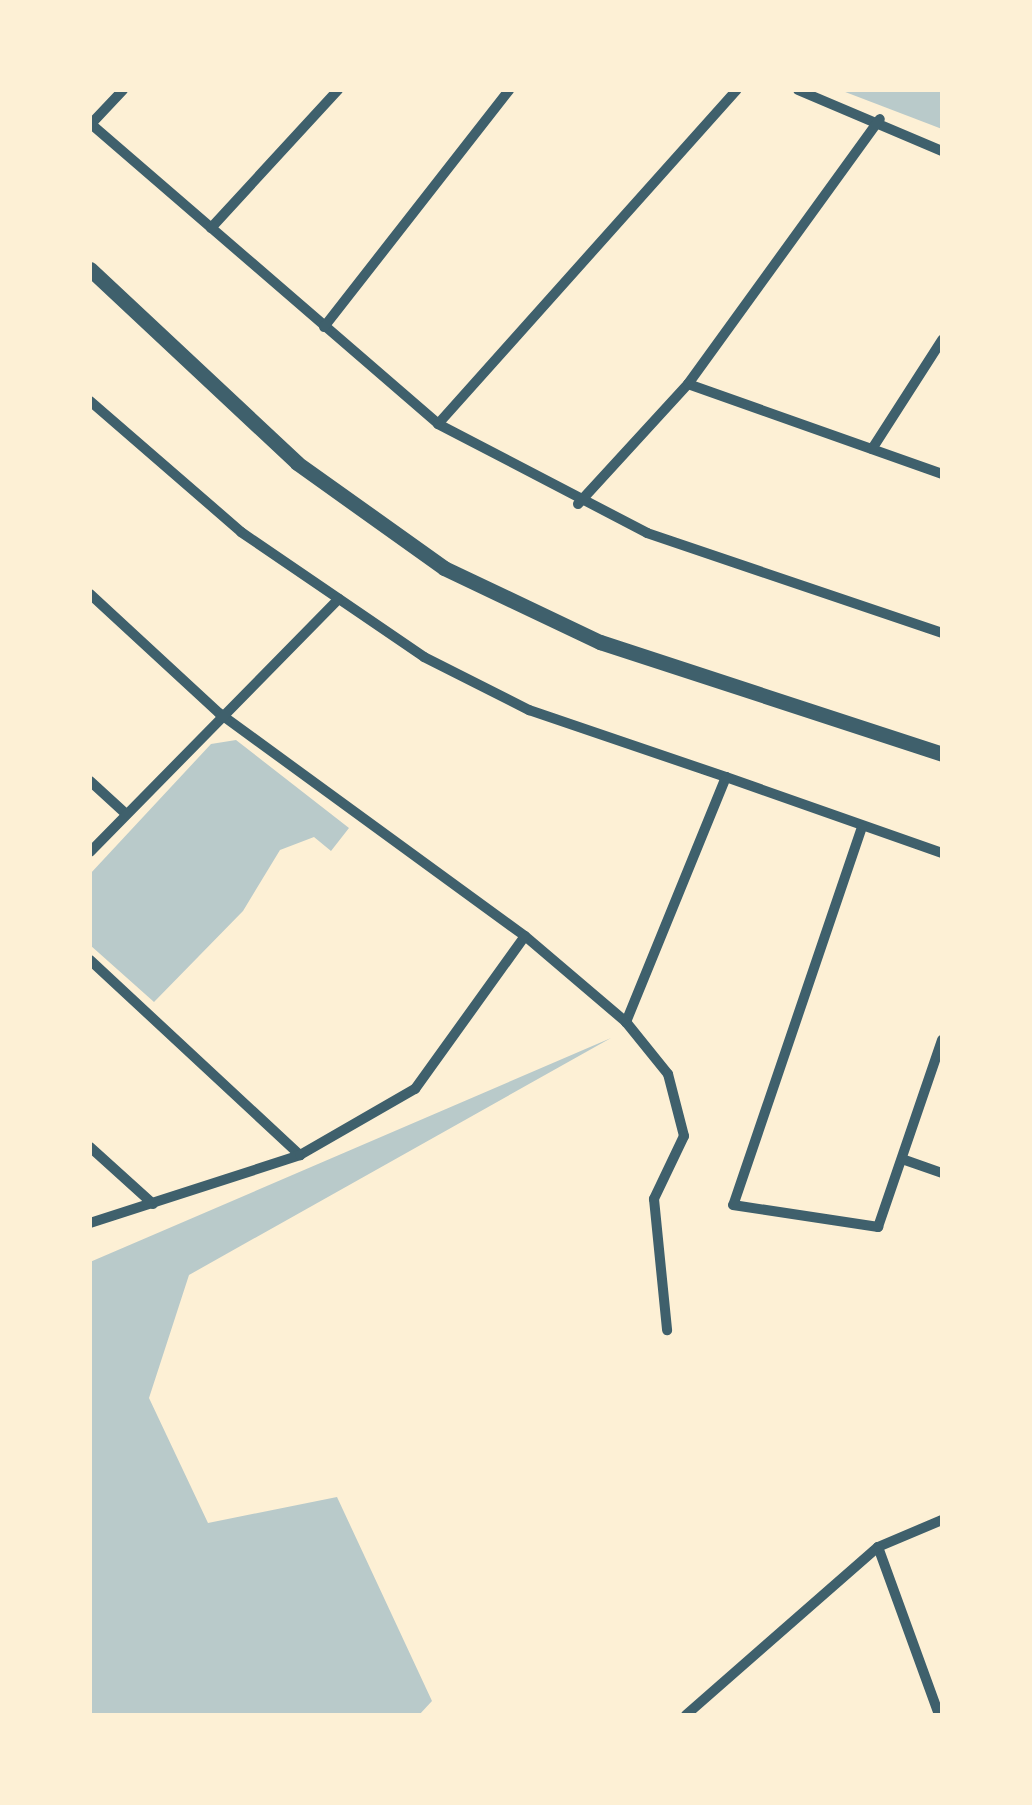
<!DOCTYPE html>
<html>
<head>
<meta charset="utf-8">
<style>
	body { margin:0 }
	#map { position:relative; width:1032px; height:1805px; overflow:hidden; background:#fdf0d5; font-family:"Archivo Narrow",sans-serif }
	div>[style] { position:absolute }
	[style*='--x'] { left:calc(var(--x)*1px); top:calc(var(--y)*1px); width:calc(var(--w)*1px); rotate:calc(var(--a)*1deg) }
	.green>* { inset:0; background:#b9caca }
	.minor>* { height:10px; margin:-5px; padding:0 5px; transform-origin:5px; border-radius:5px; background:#3f606c }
	.tertiary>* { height:15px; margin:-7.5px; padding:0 7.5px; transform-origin:7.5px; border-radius:7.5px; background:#3f606c }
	span { translate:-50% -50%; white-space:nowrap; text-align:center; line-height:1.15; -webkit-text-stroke:10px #fdf0d5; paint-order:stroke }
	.frame { position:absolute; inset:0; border:92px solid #fdf0d5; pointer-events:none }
</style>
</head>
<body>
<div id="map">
	<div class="green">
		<i style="clip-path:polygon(840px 90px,942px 90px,942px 129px)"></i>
		<i style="clip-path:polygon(236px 740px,349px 828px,331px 851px,314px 837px,280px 850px,243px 911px,154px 1002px,90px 945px,90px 874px,211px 744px)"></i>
		<i style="clip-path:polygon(611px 1038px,189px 1275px,149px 1398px,208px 1523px,337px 1497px,432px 1701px,419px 1715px,90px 1715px,90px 1262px)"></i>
	</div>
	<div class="minor">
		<i style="--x:798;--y:90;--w:156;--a:23"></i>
		<i style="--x:91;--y:124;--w:459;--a:40.8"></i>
		<i style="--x:438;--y:424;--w:236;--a:27.5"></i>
		<i style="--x:647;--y:533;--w:311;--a:18.7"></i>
		<i style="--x:90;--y:125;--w:48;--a:-46.7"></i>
		<i style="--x:211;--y:228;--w:188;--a:-47.4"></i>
		<i style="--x:324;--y:327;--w:301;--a:-52"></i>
		<i style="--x:688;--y:384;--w:269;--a:19.5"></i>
		<i style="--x:90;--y:401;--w:200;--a:40.9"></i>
		<i style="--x:241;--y:532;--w:222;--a:34.3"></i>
		<i style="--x:424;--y:657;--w:118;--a:26.8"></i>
		<i style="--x:529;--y:710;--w:208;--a:18.8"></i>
		<i style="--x:726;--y:777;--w:265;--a:112.2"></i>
		<i style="--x:438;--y:424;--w:448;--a:-48.2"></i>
		<i style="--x:872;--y:449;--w:130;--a:-57.3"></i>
		<i style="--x:578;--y:504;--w:163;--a:-47.5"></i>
		<i style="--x:688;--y:384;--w:327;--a:-54.1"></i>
		<i style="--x:90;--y:594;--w:176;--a:42.7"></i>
		<i style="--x:219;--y:713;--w:379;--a:36.1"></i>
		<i style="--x:525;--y:936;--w:133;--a:40.4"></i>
		<i style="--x:626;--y:1022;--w:67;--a:51.1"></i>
		<i style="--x:668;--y:1074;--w:64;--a:75.5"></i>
		<i style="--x:684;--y:1136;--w:70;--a:115.5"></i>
		<i style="--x:654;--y:1199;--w:132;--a:84.3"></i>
		<i style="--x:726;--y:777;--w:229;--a:19.4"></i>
		<i style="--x:90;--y:781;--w:47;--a:42.4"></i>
		<i style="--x:862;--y:827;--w:399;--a:108.8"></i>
		<i style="--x:733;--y:1205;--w:147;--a:8.6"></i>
		<i style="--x:878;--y:1227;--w:198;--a:-71.1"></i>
		<i style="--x:90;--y:852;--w:355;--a:-45.5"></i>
		<i style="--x:90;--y:960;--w:287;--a:42.9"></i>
		<i style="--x:90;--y:1147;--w:85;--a:42.1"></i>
		<i style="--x:902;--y:1159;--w:42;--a:19.3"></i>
		<i style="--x:90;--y:1223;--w:221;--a:-17.9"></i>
		<i style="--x:300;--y:1155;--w:133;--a:-29.9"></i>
		<i style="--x:415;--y:1089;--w:188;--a:-54.3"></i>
		<i style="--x:878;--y:1547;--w:179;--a:70"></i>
		<i style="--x:686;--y:1715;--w:255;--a:-41.2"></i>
		<i style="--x:878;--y:1547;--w:69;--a:-22.9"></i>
	</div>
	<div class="tertiary">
		<i style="--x:90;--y:269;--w:284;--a:43.1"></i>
		<i style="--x:297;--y:463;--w:181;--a:35.5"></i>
		<i style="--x:444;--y:568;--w:173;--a:25.4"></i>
		<i style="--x:600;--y:642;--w:360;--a:18.1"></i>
	</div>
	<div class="frame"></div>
</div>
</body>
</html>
